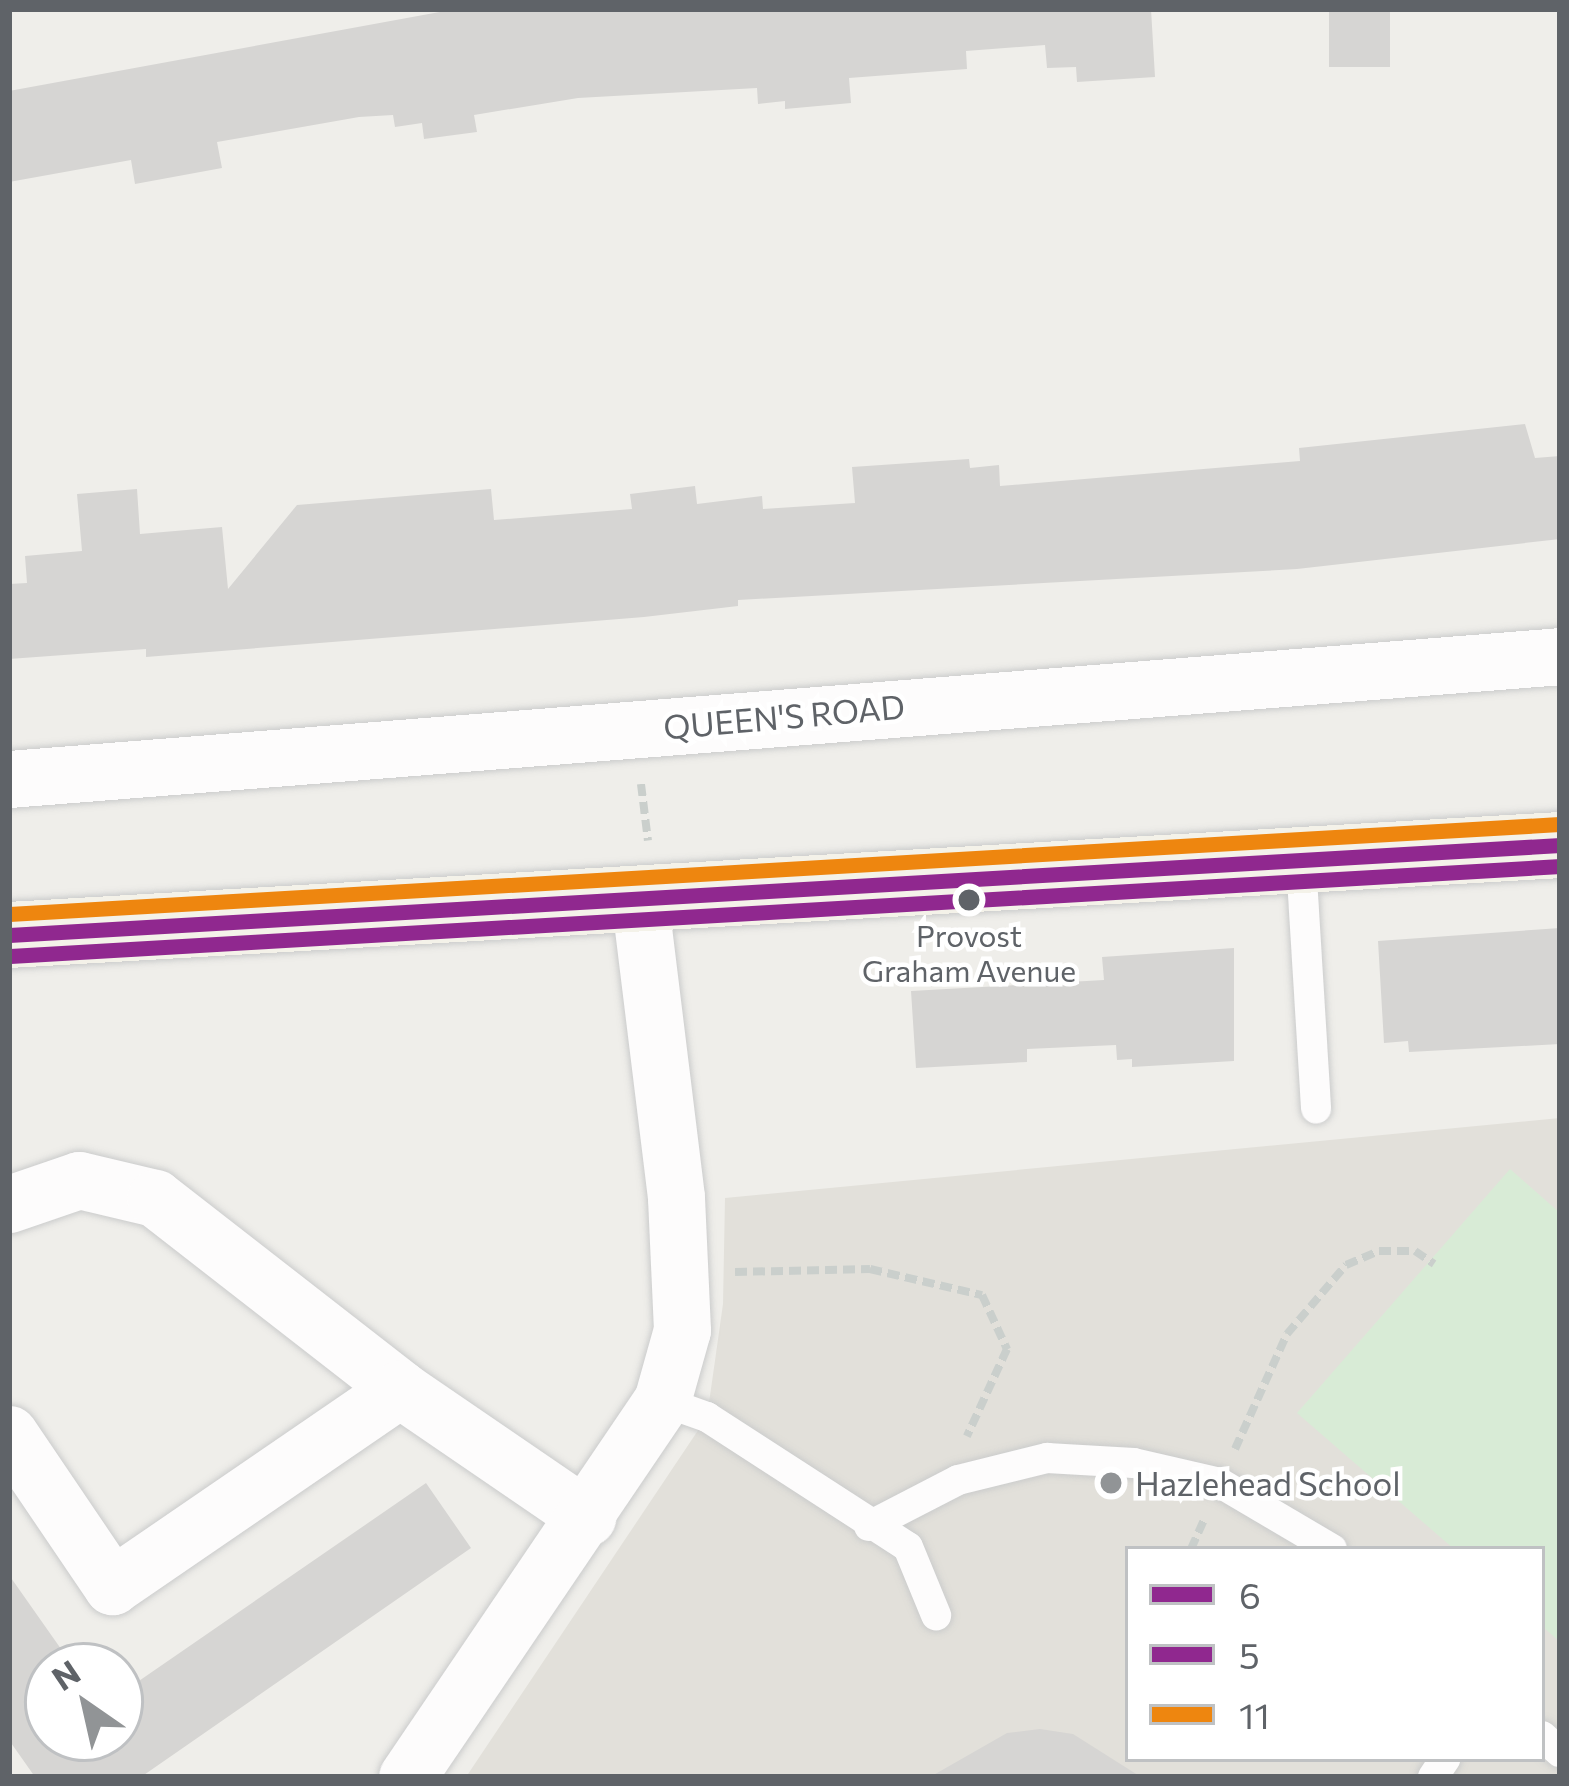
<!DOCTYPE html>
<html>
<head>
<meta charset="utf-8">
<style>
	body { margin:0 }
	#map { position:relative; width:1569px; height:1786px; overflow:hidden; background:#efeeea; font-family:Commissioner,sans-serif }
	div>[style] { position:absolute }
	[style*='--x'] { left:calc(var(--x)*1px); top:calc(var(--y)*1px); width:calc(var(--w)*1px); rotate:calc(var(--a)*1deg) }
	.education>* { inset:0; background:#e2e0da }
	.green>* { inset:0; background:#d8ebd6 }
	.building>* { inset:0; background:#d6d5d3; transform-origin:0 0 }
	.path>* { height:8px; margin-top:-4px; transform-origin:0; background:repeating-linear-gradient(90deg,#cacfcc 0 12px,transparent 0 18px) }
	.roads { filter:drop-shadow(0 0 3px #cbcccc) drop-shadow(0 0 3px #cbcccc) }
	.service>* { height:30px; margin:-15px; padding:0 15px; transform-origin:15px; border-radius:15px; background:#fdfcfc }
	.minor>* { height:57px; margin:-28.5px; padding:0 28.5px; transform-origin:28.5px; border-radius:28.5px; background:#fdfcfc }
	.primary>* { height:66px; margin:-33px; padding:0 33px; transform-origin:33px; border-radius:33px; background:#f4f2e9 }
	.bus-1>* { height:15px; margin:-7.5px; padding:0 7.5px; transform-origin:7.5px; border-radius:7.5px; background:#90288f }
	.bus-2>* { height:15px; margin:-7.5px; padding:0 7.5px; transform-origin:7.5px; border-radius:7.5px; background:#90288f }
	.bus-3>* { height:15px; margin:-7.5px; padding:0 7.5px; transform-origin:7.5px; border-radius:7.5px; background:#ee860f }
	.dots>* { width:33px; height:33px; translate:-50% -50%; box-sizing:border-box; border:6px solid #fff; border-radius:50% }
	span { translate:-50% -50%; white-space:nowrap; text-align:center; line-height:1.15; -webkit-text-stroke:9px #fff; paint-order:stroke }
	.bus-label { font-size:30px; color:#5f6368 }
	.street-label { font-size:33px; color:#5f6368 }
	.poi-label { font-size:33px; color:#5f6368 }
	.left { translate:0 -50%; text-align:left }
	.frame { position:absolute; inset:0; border:12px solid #5f6368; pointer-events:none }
	.legend { position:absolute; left:1125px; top:1546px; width:420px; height:216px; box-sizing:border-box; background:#fff; border:3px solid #bfc1c3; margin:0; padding:15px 21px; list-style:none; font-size:36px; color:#5f6368 }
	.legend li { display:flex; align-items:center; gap:24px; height:60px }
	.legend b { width:60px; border:3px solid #bfc1c3 }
	.north { position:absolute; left:24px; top:1642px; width:120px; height:120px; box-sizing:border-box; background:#fff; border:3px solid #bfc1c3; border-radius:50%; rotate:326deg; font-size:33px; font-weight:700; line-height:48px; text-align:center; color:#5f6368 }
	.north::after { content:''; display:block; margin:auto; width:42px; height:54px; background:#919496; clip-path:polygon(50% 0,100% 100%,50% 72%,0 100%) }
</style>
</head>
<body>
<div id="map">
	<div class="education">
		<i style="clip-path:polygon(evenodd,1560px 1118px,1560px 1777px,466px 1777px,707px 1417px,723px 1304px,725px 1198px,1560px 1118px,1128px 1549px,1542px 1549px,1542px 1759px,1128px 1759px,1128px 1549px)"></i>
	</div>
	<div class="green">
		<i style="clip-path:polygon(1510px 1169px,1560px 1213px,1560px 1642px,1542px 1626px,1542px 1549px,1454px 1549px,1297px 1413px)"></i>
	</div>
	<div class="building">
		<i style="clip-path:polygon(456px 9px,1151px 9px,1155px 77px,1077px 82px,1076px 67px,1047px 68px,1045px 45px,966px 51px,967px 69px,849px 78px,851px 103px,785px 109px,785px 101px,758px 104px,757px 88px,578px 98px,474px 115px,477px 132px,424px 139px,422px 123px,395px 127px,393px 115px,359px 117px,217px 142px,222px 168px,135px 184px,131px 160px,9px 182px,9px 91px)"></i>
		<i style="left:1329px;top:9px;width:61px;height:58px"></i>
		<i style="clip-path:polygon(1525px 424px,1535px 458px,1560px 456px,1560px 539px,1297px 569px,738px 600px,738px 606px,644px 617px,146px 657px,146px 649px,9px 659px,9px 584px,27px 583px,25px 556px,82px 551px,77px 494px,137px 489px,140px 534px,222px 527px,228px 589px,297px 505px,491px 489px,494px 520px,632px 509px,630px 494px,695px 486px,697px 504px,762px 496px,763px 509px,855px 503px,852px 467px,969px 459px,970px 468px,999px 465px,1000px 486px,1300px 461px,1299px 448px)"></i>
		<i style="clip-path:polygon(1560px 928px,1560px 1044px,1409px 1052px,1408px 1041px,1384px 1043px,1378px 941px)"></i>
		<i style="clip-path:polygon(1234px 948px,1234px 1061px,1132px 1067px,1132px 1059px,1117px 1060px,1116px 1045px,1027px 1049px,1027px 1062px,916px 1068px,911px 991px,1104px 980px,1102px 957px)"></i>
		<i style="clip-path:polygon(426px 1483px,471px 1548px,141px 1777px,35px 1777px,9px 1740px,9px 1575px,73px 1666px,48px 1666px,48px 1738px,120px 1738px,120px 1694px)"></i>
		<i style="clip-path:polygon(1040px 1729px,1073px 1734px,1141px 1777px,930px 1777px,1007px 1733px)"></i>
	</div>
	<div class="path">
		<i style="--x:641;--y:784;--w:57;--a:83"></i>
		<i style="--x:735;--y:1272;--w:135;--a:-1.3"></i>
		<i style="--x:870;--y:1269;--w:115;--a:13.1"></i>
		<i style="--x:982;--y:1295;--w:60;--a:65.2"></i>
		<i style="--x:1007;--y:1349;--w:96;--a:114.7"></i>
		<i style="--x:1235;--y:1449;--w:126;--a:-65.7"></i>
		<i style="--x:1287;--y:1334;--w:91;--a:-49.5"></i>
		<i style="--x:1346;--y:1265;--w:36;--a:-23"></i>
		<i style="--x:1379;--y:1251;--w:36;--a:0"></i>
		<i style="--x:1415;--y:1251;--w:23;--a:34"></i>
		<i style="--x:1191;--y:1549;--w:35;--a:-66"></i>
	</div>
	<div class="roads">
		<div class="service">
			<i style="--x:1301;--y:862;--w:247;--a:86.5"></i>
			<i style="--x:662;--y:1401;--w:48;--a:19.6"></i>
			<i style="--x:707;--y:1417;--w:239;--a:32.9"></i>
			<i style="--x:908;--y:1547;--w:74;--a:67.6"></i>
			<i style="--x:869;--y:1526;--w:100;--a:-27.3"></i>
			<i style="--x:958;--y:1480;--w:92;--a:-13.9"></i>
			<i style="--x:1047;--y:1458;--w:87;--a:3.3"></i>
			<i style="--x:1134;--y:1463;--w:88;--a:13.1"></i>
			<i style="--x:1220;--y:1483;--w:130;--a:30.5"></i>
			<i style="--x:1542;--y:1736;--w:24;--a:42"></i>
			<i style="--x:1433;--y:1777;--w:22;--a:-56"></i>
		</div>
		<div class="minor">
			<i style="--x:9;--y:779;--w:1556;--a:-4.53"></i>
			<i style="--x:9;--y:1204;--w:74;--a:-18.9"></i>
			<i style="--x:79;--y:1180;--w:78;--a:13.3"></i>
			<i style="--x:155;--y:1198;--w:311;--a:37.9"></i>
			<i style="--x:400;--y:1389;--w:227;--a:34.4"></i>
			<i style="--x:9;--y:1434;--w:184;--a:55.9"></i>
			<i style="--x:112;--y:1586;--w:349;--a:-34.4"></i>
			<i style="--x:407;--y:1777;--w:454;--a:-55.9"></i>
			<i style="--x:662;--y:1401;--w:74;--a:-74.3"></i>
			<i style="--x:682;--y:1330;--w:133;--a:-92.6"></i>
			<i style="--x:676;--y:1197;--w:302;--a:-97"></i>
		</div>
		<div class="primary">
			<i style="--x:9;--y:935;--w:1554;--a:-3.32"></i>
		</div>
	</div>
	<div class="bus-1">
		<i style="--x:9;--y:935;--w:1554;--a:-3.32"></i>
	</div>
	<div class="bus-2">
		<i style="--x:10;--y:956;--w:1553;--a:-3.32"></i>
	</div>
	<div class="bus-3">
		<i style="--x:9;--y:914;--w:1553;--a:-3.32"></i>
	</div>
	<div class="dots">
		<i style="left:969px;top:900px;background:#5f6368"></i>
		<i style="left:1111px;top:1483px;background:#919496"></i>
	</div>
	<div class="bus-label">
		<span style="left:969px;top:952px">Provost<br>Graham Avenue</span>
	</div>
	<div class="street-label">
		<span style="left:784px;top:716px;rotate:-5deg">QUEEN'S ROAD</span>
	</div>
	<div class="poi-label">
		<span class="left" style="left:1135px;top:1483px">Hazlehead School</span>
	</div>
	<div class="frame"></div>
	<ul class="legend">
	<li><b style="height:15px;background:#90288f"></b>6</li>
	<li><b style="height:15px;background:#90288f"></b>5</li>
	<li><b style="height:15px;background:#ee860f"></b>11</li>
	</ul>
	<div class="north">N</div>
</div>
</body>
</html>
